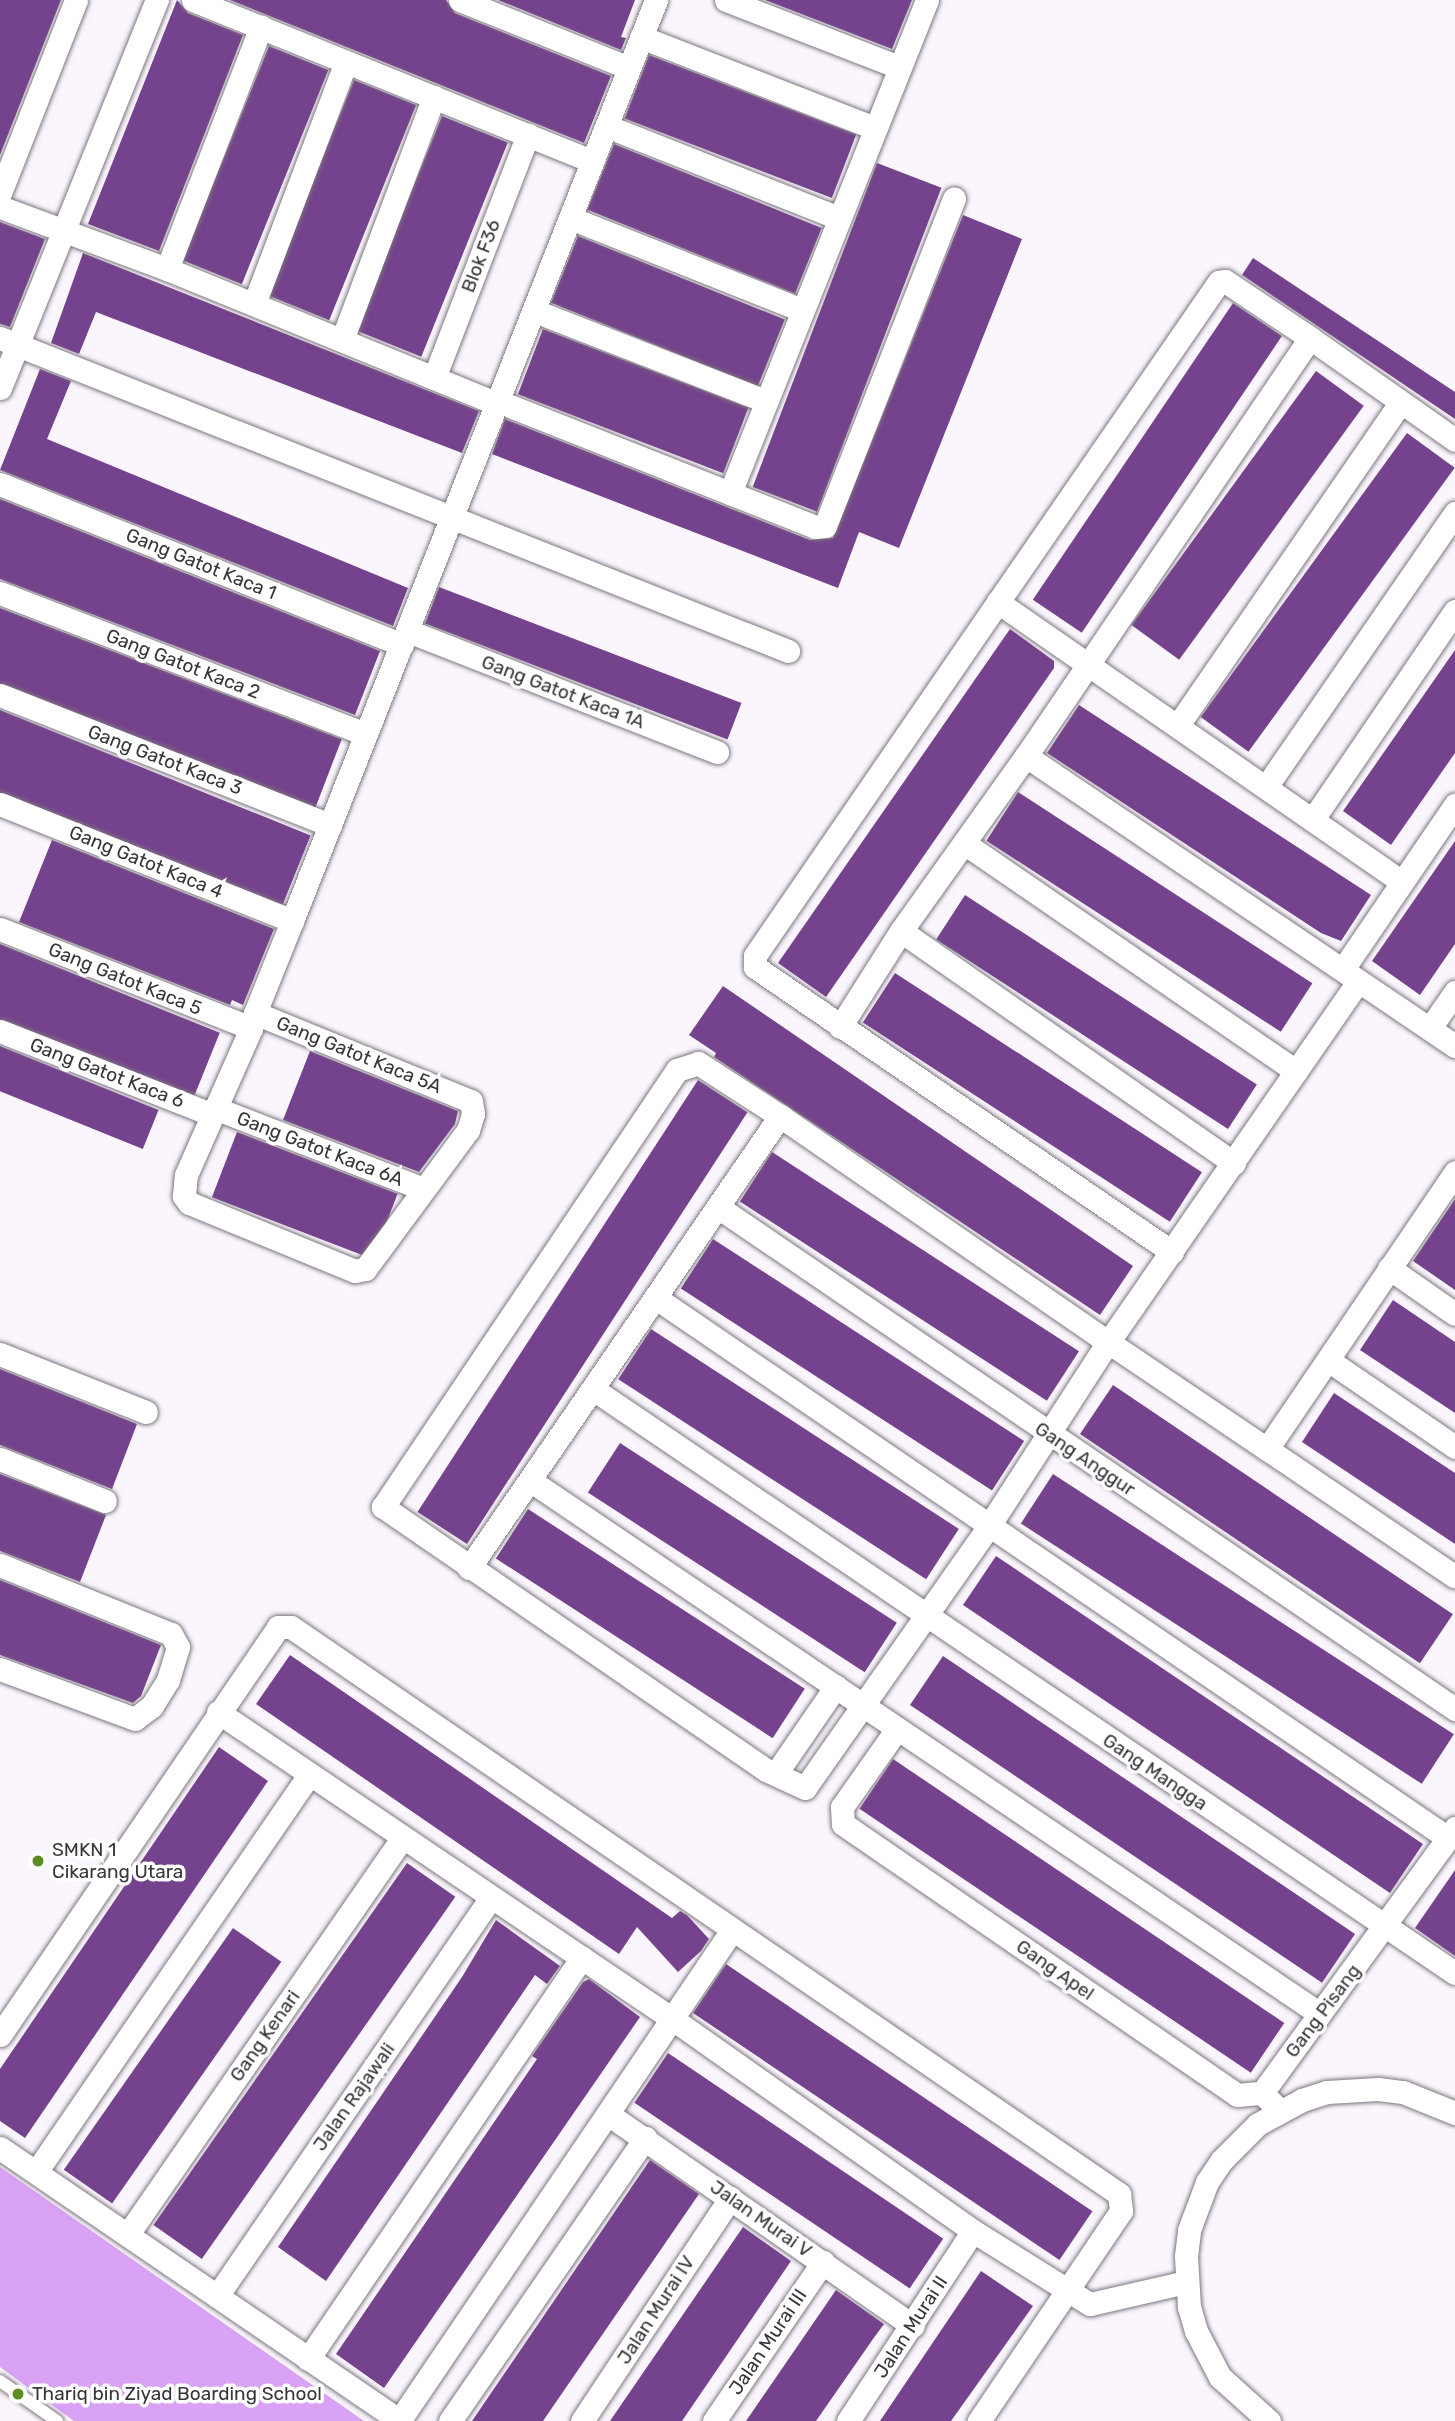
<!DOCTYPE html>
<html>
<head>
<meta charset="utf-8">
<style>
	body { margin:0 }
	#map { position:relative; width:1455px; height:2421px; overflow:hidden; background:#fbf6fe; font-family:Rubik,sans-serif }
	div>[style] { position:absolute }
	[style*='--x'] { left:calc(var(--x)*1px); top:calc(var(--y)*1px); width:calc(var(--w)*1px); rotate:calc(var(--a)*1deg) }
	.forest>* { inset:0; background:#d9a2f4 }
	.building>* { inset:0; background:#75428d; transform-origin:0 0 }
	.roads { filter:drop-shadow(0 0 2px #7c767f) drop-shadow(0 0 2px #7c767f) }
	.lane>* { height:12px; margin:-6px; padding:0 6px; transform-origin:6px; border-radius:6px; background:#fff }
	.street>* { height:23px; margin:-11.5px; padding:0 11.5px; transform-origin:11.5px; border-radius:11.5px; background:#fff }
	.dots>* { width:19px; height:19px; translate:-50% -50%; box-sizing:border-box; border:4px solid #fff; border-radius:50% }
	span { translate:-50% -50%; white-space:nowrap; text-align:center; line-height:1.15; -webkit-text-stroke:7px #fff; paint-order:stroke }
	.street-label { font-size:19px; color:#38363a }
	.poi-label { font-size:19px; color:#38363a }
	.left { translate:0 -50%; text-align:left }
</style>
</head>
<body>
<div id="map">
	<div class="forest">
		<i style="clip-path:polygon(0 2167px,364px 2421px,74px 2421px,0 2367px)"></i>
	</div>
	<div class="building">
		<i style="clip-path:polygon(0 0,61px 0,0 155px)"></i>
		<i style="clip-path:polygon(177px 0,188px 13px,243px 35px,159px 251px,88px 224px)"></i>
		<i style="clip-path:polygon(230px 0,446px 0,455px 13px,611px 76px,584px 143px)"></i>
		<i style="clip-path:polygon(498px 0,635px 0,621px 37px,626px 38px,621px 50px)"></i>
		<i style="clip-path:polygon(765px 0,912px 0,892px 49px)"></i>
		<i style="left:269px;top:46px;width:64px;height:231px;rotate:22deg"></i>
		<i style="left:649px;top:55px;width:222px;height:68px;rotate:21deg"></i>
		<i style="left:354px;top:80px;width:67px;height:232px;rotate:22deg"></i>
		<i style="left:442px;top:116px;width:71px;height:231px;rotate:22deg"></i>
		<i style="left:614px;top:144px;width:224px;height:71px;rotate:22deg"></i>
		<i style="left:877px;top:163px;width:69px;height:347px;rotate:21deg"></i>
		<i style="clip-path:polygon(963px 215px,1022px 239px,899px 548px,859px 532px,838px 588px,492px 454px,505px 419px,810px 540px,833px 538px)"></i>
		<i style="clip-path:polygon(0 222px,45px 239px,10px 327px,0 324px)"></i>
		<i style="left:578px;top:236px;width:223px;height:72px;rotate:22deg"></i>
		<i style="clip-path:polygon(83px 253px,479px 411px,462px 453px,96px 312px,79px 354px,51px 343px)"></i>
		<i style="clip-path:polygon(1253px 258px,1455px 392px,1455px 419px,1242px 275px)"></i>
		<i style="left:1233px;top:303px;width:59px;height:358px;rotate:34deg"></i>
		<i style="left:543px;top:329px;width:220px;height:70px;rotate:21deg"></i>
		<i style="clip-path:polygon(40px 369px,71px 381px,47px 439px,408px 588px,393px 626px,0 470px)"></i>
		<i style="left:1316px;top:371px;width:59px;height:314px;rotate:36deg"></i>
		<i style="left:1407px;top:433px;width:59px;height:351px;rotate:36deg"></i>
		<i style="clip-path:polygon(0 499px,380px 651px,355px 715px,0 579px)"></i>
		<i style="left:439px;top:587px;width:324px;height:39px;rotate:21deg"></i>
		<i style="left:0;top:608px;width:366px;height:73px;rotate:21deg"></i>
		<i style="clip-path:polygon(1010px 629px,1054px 661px,1054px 668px,826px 997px,778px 963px)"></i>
		<i style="clip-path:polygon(1455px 650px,1455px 753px,1391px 845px,1343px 811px)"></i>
		<i style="clip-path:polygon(1079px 705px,1371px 895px,1341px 941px,1321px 933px,1047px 753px)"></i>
		<i style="left:0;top:710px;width:335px;height:80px;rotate:22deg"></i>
		<i style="left:1018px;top:792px;width:351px;height:58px;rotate:33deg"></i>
		<i style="clip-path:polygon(52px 840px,274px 929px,243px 1005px,232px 1000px,230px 1005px,19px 922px)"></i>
		<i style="clip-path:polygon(1455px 841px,1455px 944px,1420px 995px,1372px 961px)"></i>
		<i style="left:965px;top:895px;width:348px;height:53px;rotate:33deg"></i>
		<i style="left:0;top:944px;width:237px;height:73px;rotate:22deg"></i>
		<i style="left:895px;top:973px;width:366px;height:59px;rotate:33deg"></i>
		<i style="clip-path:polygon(723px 986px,1133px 1266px,1100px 1315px,714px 1057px,716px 1053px,689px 1035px)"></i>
		<i style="left:0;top:1046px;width:171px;height:42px;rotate:22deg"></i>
		<i style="clip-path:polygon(310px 1051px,458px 1111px,455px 1124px,419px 1172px,283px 1120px)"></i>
		<i style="left:698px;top:1080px;width:59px;height:515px;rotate:33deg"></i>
		<i style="left:237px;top:1132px;width:172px;height:70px;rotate:21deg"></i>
		<i style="left:772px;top:1152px;width:366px;height:59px;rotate:33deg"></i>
		<i style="clip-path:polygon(1455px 1199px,1455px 1290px,1413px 1261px)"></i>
		<i style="left:713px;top:1239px;width:371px;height:59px;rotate:33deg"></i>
		<i style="clip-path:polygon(1393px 1300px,1455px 1342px,1455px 1413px,1360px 1350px)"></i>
		<i style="left:651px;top:1329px;width:367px;height:60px;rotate:33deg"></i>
		<i style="clip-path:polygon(0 1369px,137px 1424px,112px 1489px,0 1445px)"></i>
		<i style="left:1113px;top:1385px;width:410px;height:59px;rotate:34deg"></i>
		<i style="clip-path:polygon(1334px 1393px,1455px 1473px,1455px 1544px,1302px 1442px)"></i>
		<i style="left:620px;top:1443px;width:330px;height:59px;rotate:33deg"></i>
		<i style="clip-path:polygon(0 1474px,106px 1515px,80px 1582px,0 1551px)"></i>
		<i style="left:1053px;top:1474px;width:478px;height:59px;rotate:33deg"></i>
		<i style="left:528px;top:1509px;width:330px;height:59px;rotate:33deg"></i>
		<i style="left:996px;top:1556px;width:515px;height:59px;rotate:34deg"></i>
		<i style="clip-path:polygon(0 1580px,161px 1645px,141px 1696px,133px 1703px,0 1655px)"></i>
		<i style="clip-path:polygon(290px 1655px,672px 1918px,680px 1911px,687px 1915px,709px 1939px,701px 1951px,678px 1972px,637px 1927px,619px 1954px,256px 1704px)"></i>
		<i style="left:943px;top:1656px;width:497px;height:59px;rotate:34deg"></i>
		<i style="clip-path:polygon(219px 1747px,268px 1781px,25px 2138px,0 2121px,0 2069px)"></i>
		<i style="left:893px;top:1759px;width:472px;height:60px;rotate:34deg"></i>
		<i style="left:407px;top:1863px;width:59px;height:442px;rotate:35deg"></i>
		<i style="clip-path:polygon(1455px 1870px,1455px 1956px,1415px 1928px)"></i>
		<i style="clip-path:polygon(496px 1920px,560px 1966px,547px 1984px,535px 1975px,326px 2281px,278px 2247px,462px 1977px)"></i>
		<i style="left:233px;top:1928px;width:59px;height:295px;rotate:35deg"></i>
		<i style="left:726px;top:1964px;width:442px;height:59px;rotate:34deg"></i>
		<i style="clip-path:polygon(589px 1979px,640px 2017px,384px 2388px,336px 2354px,537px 2059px,532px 2056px,583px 1982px)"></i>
		<i style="left:668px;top:2053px;width:332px;height:60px;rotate:34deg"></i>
		<i style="clip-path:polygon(650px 2160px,699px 2194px,543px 2421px,472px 2421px)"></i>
		<i style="clip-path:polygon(743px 2227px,791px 2261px,682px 2421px,610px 2421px)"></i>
		<i style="clip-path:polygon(981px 2271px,1033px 2306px,951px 2421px,880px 2421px)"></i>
		<i style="clip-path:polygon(836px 2290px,884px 2324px,873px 2339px,816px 2421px,746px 2421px)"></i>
	</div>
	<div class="roads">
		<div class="lane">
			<i style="--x:0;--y:2381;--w:70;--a:35.1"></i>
		</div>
		<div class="street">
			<i style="--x:193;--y:0;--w:430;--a:22"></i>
			<i style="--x:460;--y:0;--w:182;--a:21.9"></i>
			<i style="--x:726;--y:0;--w:186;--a:21.2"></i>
			<i style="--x:641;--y:37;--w:250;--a:21.3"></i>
			<i style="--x:619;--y:131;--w:237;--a:21.6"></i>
			<i style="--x:0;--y:193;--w:207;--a:-68.5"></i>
			<i style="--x:0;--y:207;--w:178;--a:20.4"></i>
			<i style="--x:167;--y:269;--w:355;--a:22.2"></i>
			<i style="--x:583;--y:223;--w:236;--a:21.7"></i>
			<i style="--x:167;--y:269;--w:260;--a:-68.8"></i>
			<i style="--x:254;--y:304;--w:259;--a:-69.2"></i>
			<i style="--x:545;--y:315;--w:237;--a:21.3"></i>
			<i style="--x:0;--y:338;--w:848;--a:21.66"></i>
			<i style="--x:342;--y:340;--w:260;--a:-69.3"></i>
			<i style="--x:434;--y:378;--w:261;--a:-68.9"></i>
			<i style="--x:0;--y:388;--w:419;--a:-68"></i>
			<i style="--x:510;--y:406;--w:328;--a:21.6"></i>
			<i style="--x:815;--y:527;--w:10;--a:-6"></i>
			<i style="--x:825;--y:526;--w:352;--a:-68.5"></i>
			<i style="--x:0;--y:484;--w:433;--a:21.8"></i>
			<i style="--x:730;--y:493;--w:531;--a:-68.22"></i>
			<i style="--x:0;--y:593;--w:391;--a:21.1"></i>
			<i style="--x:998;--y:602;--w:429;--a:124.5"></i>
			<i style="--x:755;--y:956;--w:11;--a:90"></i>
			<i style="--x:755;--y:967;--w:505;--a:34.35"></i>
			<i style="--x:408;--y:631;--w:332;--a:21.4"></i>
			<i style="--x:0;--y:695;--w:355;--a:21.5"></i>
			<i style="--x:1178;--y:725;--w:391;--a:-55.4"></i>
			<i style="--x:1026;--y:756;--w:505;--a:-55.81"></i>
			<i style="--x:1266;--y:787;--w:333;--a:-55.4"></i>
			<i style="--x:0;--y:804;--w:315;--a:21.8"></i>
			<i style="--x:1313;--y:819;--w:252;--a:-55.7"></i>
			<i style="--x:964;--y:843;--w:403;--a:34.5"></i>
			<i style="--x:1402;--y:882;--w:492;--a:-145.3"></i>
			<i style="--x:998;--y:602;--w:389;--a:-55.4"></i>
			<i style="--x:1219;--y:282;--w:6;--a:-9"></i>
			<i style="--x:1225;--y:281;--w:102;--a:33.8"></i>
			<i style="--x:1310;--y:338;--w:177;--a:35.1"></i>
			<i style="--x:0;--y:929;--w:270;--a:21.5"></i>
			<i style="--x:901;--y:931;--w:406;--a:34.9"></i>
			<i style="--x:1343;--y:969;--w:199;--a:-55.7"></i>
			<i style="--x:1357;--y:983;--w:437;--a:124.7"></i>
			<i style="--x:1108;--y:1342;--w:219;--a:122.9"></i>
			<i style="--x:989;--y:1526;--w:320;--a:125.1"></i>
			<i style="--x:805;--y:1788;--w:43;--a:-155.2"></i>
			<i style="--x:766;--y:1770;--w:465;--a:-145.5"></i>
			<i style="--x:383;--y:1507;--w:527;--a:-56.07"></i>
			<i style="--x:677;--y:1070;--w:22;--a:-18"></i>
			<i style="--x:698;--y:1063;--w:98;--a:32.9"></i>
			<i style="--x:780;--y:1116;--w:388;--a:34.6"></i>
			<i style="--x:1099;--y:1336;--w:22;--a:34"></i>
			<i style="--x:1117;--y:1348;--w:181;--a:34"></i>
			<i style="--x:1267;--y:1449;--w:227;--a:34.2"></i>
			<i style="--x:255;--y:1013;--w:233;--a:22.2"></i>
			<i style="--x:471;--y:1101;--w:13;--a:81"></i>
			<i style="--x:473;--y:1114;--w:17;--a:107"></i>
			<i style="--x:468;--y:1130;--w:173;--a:126.5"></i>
			<i style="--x:365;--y:1269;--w:10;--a:169"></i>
			<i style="--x:355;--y:1271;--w:179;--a:-157.7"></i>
			<i style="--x:189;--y:1203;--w:9;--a:-126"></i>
			<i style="--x:184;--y:1196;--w:21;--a:-85"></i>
			<i style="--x:186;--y:1175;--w:161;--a:-66.1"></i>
			<i style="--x:251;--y:1028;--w:16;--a:-75"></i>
			<i style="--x:255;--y:1013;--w:99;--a:-68.1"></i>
			<i style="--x:292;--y:921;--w:990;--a:-68.43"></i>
			<i style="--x:840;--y:1027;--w:114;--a:-57.6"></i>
			<i style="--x:901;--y:931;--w:215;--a:-54.5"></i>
			<i style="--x:1026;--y:756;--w:518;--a:34.06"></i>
			<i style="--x:1430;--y:1028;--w:44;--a:-55.2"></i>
			<i style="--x:0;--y:1031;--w:229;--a:21.5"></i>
			<i style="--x:217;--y:1109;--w:221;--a:21.2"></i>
			<i style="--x:718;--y:1207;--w:892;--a:34.26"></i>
			<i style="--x:1389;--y:1268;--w:80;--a:34.9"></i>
			<i style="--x:656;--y:1298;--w:959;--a:34.29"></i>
			<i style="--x:0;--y:1354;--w:157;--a:21.7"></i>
			<i style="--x:1328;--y:1360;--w:154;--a:34.4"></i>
			<i style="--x:593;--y:1389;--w:1041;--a:34.12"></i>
			<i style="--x:1267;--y:1449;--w:335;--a:-55.8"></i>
			<i style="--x:0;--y:1459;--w:113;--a:21.8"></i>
			<i style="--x:531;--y:1481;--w:952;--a:34.04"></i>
			<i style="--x:0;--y:1565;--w:184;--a:22"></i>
			<i style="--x:171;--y:1634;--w:15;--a:62"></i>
			<i style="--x:178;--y:1647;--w:34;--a:107"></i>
			<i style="--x:168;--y:1680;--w:31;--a:122"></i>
			<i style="--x:152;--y:1706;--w:21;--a:143"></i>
			<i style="--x:135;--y:1719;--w:144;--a:-159.7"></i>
			<i style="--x:469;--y:1568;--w:549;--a:-55.47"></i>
			<i style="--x:218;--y:1712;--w:550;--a:34.04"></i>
			<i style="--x:674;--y:2020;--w:366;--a:35.2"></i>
			<i style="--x:973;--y:2231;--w:138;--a:32"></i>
			<i style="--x:1090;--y:2304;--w:98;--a:-12.9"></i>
			<i style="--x:897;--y:1729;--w:95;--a:125.2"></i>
			<i style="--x:842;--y:1807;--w:17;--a:87"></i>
			<i style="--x:843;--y:1824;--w:478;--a:34.5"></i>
			<i style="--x:1237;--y:2095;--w:25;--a:-5"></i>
			<i style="--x:1262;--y:2093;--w:24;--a:45"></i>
			<i style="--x:777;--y:1772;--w:104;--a:-55.5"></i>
			<i style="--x:0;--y:2035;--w:494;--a:-55.7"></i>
			<i style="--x:278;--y:1627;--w:13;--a:0"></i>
			<i style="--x:291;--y:1627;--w:1004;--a:34.4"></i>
			<i style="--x:1119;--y:2194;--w:17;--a:83"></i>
			<i style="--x:1121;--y:2211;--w:254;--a:124.1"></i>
			<i style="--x:1262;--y:2093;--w:328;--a:-53.9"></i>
			<i style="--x:608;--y:2114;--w:371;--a:34.8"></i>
			<i style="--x:0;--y:2148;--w:484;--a:34.3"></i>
			<i style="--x:36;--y:2172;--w:480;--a:-55.5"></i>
			<i style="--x:128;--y:2234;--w:482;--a:-55.3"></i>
			<i style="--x:217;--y:2296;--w:483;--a:-55.5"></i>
			<i style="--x:308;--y:2359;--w:486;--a:-55.7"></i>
			<i style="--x:399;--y:2421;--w:593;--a:-55.85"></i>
			<i style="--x:450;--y:2421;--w:344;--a:-55.4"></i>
			<i style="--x:582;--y:2421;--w:268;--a:-56.4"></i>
			<i style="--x:714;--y:2421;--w:193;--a:-55.6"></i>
			<i style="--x:848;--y:2421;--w:227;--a:-56.7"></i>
			<i style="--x:1269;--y:2421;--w:66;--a:-138.1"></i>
			<i style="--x:1220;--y:2377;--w:52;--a:-117.6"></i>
			<i style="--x:1196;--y:2331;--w:25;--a:-106"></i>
			<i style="--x:1189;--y:2307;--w:51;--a:-93.4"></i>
			<i style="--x:1186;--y:2256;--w:26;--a:-83"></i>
			<i style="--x:1189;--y:2230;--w:51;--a:-69.4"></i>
			<i style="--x:1207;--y:2182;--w:25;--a:-56"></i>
			<i style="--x:1221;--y:2161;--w:52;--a:-45"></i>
			<i style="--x:1258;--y:2124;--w:50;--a:-28.6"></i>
			<i style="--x:1302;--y:2100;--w:26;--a:-18"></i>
			<i style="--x:1327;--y:2092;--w:51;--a:-3.4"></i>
			<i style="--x:1378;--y:2089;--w:25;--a:7"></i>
			<i style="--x:1403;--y:2092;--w:56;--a:22"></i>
		</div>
	</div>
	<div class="dots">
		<i style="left:38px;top:1861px;background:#5b8d24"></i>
		<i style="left:18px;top:2394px;background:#5b8d24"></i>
	</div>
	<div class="street-label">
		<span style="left:481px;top:256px;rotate:-69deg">Blok F36</span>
		<span style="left:201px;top:564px;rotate:22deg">Gang Gatot Kaca 1</span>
		<span style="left:183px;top:664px;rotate:21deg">Gang Gatot Kaca 2</span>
		<span style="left:563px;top:692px;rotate:21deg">Gang Gatot Kaca 1A</span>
		<span style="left:165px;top:760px;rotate:21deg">Gang Gatot Kaca 3</span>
		<span style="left:146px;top:862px;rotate:22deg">Gang Gatot Kaca 4</span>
		<span style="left:125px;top:979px;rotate:22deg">Gang Gatot Kaca 5</span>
		<span style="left:359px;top:1055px;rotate:22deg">Gang Gatot Kaca 5A</span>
		<span style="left:107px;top:1073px;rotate:21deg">Gang Gatot Kaca 6</span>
		<span style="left:320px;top:1149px;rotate:21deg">Gang Gatot Kaca 6A</span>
		<span style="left:1085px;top:1459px;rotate:34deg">Gang Anggur</span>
		<span style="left:1155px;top:1772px;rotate:34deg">Gang Mangga</span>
		<span style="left:1055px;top:1970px;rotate:35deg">Gang Apel</span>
		<span style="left:1323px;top:2011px;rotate:-53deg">Gang Pisang</span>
		<span style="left:265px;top:2036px;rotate:-55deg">Gang Kenari</span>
		<span style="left:354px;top:2097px;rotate:-55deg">Jalan Rajawali</span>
		<span style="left:761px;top:2219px;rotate:35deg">Jalan Murai V</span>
		<span style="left:656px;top:2310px;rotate:-57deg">Jalan Murai IV</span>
		<span style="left:911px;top:2327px;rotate:-57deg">Jalan Murai II</span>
		<span style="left:768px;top:2342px;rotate:-56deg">Jalan Murai III</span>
	</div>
	<div class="poi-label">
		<span class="left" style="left:52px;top:1861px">SMKN 1<br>Cikarang Utara</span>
		<span class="left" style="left:32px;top:2394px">Thariq bin Ziyad Boarding School</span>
	</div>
</div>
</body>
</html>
